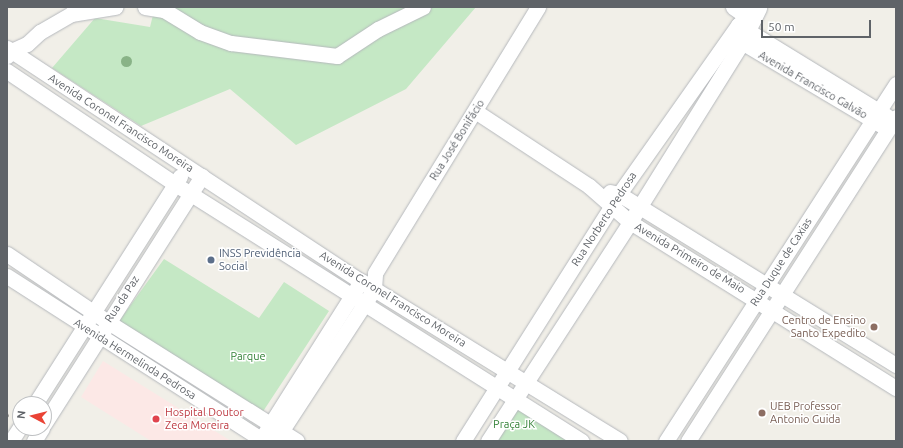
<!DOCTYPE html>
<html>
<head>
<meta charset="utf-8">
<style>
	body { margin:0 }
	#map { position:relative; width:903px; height:448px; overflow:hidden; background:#f1efe8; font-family:Ubuntu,sans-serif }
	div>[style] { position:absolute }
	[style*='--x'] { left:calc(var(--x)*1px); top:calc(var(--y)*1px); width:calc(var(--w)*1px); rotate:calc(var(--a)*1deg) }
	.medical>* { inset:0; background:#fce8e6 }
	.green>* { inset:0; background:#c5e8c5 }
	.roads { filter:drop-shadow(0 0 1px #b5b8bc) drop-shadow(0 0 1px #b5b8bc) }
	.minor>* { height:15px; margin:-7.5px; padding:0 7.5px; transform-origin:7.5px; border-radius:7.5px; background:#fff }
	.trees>* { width:11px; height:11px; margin:-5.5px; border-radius:50%; background:#89b387 }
	.shaded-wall>* { inset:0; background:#8f8d8a }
	.dots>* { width:11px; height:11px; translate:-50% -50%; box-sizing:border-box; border:2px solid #fff; border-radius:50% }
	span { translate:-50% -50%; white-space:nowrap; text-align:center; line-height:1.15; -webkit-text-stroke:3px #fff; paint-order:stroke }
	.street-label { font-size:11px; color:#5f6368 }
	.service-label { font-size:11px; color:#4e5e75 }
	.left { translate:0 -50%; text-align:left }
	.education-label { font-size:11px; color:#785e54 }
	.right { translate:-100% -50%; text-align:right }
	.park-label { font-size:11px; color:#348238 }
	.health-label { font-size:11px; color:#be3a42 }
	.frame { position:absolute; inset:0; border:8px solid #5f6368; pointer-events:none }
	.north { position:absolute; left:12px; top:396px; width:40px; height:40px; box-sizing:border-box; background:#fff; border:1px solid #bfc1c3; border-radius:50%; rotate:277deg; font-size:11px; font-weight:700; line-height:16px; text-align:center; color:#5f6368 }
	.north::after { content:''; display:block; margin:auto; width:14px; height:18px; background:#ea4335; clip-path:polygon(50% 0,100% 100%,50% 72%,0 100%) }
	.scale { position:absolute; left:761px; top:20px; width:110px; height:18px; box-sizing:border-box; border:2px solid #5f6368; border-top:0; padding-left:5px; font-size:12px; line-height:14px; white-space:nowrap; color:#5f6368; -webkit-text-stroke:3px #fff; paint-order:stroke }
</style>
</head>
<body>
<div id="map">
	<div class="medical">
		<i style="clip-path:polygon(103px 361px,231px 441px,151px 441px,81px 397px)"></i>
	</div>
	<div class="green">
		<i style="clip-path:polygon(155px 7px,476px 7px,406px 89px,296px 145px,230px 89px,141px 126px,52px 68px,95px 18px,150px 27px)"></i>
		<i style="clip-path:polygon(164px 259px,259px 318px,284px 282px,329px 311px,262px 413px,119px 321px)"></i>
		<i style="clip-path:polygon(508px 400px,574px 441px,484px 441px)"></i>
	</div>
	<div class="roads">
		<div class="minor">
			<i style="--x:145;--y:7;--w:19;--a:9"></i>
			<i style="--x:164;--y:10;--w:42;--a:31.4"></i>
			<i style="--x:200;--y:32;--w:33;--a:20"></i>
			<i style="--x:231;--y:43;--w:107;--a:7"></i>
			<i style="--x:337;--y:56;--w:49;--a:-33.4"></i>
			<i style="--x:378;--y:29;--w:50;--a:-26.1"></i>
			<i style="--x:733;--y:7;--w:24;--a:35"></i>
			<i style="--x:740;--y:26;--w:172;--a:31.5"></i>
			<i style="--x:735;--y:38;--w:170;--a:30.8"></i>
			<i style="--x:7;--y:48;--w:424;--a:33.4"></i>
			<i style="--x:361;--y:281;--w:304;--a:31.7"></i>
			<i style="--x:7;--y:56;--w:6;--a:-51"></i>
			<i style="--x:11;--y:51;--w:17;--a:-24"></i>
			<i style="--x:27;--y:44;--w:18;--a:-43"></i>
			<i style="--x:40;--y:32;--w:36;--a:-30"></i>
			<i style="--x:71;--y:14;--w:45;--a:-9"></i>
			<i style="--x:7;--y:71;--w:202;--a:33.9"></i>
			<i style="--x:175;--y:184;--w:481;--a:32.3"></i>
			<i style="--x:475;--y:111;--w:136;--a:33.3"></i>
			<i style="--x:589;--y:186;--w:55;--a:41.3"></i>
			<i style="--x:630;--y:222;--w:314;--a:32"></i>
			<i style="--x:610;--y:192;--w:9;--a:13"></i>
			<i style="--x:619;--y:194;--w:326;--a:31.7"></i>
			<i style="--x:7;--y:254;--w:122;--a:34"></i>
			<i style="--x:108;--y:322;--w:223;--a:32.2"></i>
			<i style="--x:7;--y:276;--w:305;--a:32.7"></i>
			<i style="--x:35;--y:404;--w:270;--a:-57.5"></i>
			<i style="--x:44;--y:424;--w:294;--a:-57.5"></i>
			<i style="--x:265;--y:433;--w:174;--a:-57.7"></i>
			<i style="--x:11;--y:441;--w:17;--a:-57"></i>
			<i style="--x:34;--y:441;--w:15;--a:-58"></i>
			<i style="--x:275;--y:441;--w:181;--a:-56.9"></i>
			<i style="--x:374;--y:289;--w:16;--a:-86"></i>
			<i style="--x:375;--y:273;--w:312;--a:-58.5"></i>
			<i style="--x:463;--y:441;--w:292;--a:-57.7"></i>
			<i style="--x:619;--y:194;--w:207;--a:-54.8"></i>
			<i style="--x:738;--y:25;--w:27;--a:-42"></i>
			<i style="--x:488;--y:441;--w:261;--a:-57"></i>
			<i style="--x:630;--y:222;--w:211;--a:-58"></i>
			<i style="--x:742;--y:43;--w:39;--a:-64"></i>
			<i style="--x:666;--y:441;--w:425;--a:-57.2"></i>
			<i style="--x:688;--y:441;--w:385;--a:-57.3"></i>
		</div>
	</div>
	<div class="trees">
		<i style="left:126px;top:61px"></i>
	</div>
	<div class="shaded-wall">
		<i style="clip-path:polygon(7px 411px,9px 416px,7px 419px)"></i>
	</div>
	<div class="dots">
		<i style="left:211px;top:260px;background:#5c6f8a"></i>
		<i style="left:874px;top:327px;background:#8d6e63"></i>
		<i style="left:762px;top:413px;background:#8d6e63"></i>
		<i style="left:156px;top:419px;background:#e0444e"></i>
	</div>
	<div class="street-label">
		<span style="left:813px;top:85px;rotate:30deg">Avenida Francisco Galvão</span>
		<span style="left:121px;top:123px;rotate:33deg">Avenida Coronel Francisco Moreira</span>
		<span style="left:457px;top:140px;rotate:-58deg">Rua José Bonifácio</span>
		<span style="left:604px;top:219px;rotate:-57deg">Rua Norberto Pedrosa</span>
		<span style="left:690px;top:258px;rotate:31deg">Avenida Primeiro de Maio</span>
		<span style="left:781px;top:262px;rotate:-57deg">Rua Duque de Caxias</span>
		<span style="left:122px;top:299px;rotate:-57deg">Rua da Paz</span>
		<span style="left:393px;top:299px;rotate:32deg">Avenida Coronel Francisco Moreira</span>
		<span style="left:135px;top:359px;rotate:32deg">Avenida Hermelinda Pedrosa</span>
	</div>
	<div class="service-label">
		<span class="left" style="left:219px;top:260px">INSS Previdência<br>Social</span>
	</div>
	<div class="education-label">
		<span class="right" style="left:866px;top:327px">Centro de Ensino<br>Santo Expedito</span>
		<span class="left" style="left:770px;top:413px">UEB Professor<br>Antonio Guida</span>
	</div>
	<div class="park-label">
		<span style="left:248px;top:356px">Parque</span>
		<span style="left:514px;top:424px">Praça JK</span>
	</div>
	<div class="health-label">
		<span class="left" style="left:165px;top:419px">Hospital Doutor<br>Zeca Moreira</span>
	</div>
	<div class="frame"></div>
	<div class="north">N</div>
	<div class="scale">50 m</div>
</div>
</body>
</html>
